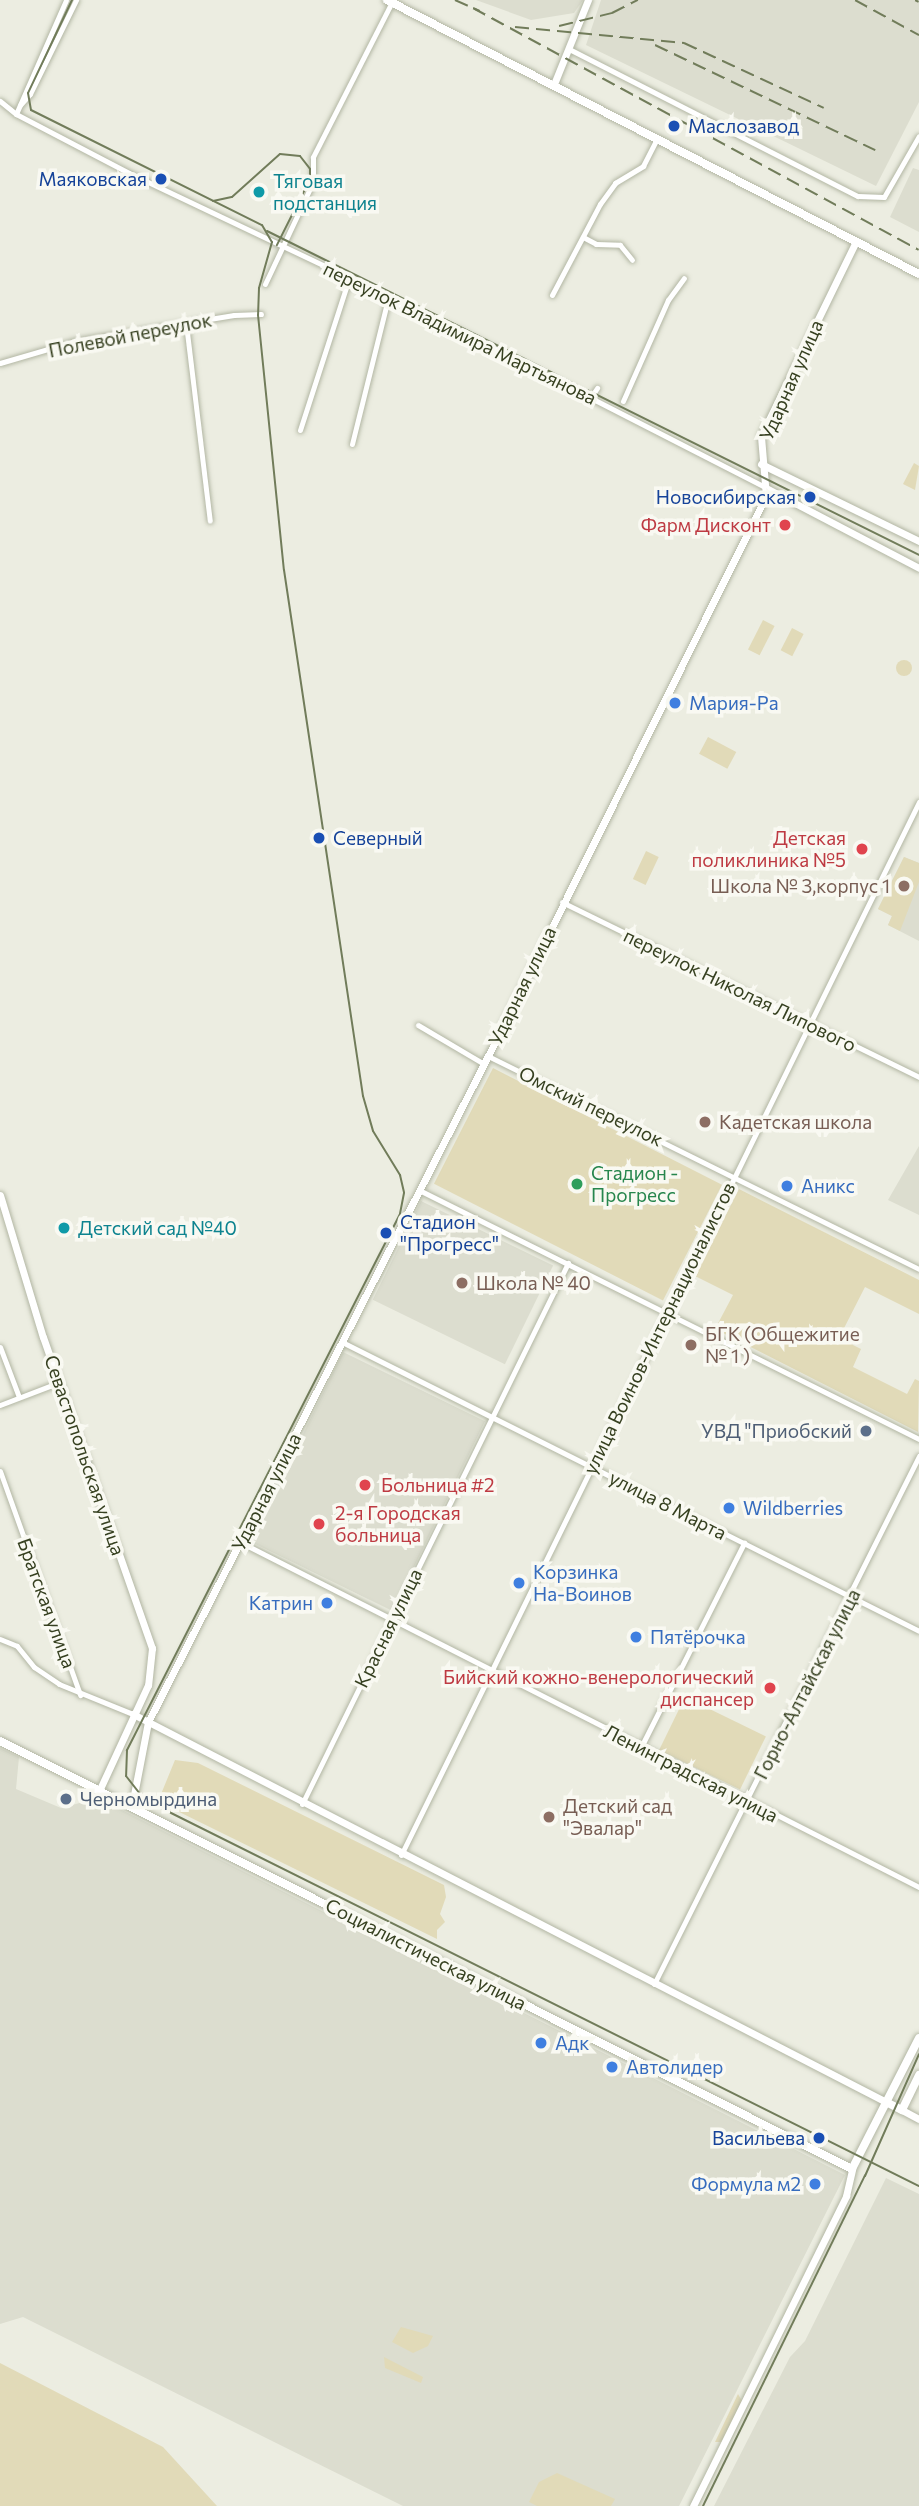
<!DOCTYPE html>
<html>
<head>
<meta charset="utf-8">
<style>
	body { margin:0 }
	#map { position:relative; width:919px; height:2506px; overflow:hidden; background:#ecede1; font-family:Commissioner,sans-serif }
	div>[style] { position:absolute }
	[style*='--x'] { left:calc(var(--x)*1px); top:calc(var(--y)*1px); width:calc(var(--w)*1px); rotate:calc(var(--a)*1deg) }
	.built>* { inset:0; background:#dcddcf; transform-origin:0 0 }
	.green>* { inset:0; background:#e1dab8; transform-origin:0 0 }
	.round { border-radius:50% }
	.roads { filter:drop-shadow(0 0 2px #b2b6a3) drop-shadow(0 0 2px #b2b6a3) }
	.minor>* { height:5px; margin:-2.5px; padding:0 2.5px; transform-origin:2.5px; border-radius:2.5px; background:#fff }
	.tertiary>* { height:7px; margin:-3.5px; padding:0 3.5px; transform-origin:3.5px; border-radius:3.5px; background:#fff }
	.secondary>* { height:8px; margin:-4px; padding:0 4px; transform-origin:4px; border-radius:4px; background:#fff }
	.tram>* { height:2px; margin:-1px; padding:0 1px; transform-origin:1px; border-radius:1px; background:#717c5a }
	.rail>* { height:2px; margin-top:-1px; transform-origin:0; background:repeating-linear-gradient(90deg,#717c5a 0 14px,transparent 0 21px) }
	.dots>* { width:19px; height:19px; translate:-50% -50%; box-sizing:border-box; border:4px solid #f9f9f2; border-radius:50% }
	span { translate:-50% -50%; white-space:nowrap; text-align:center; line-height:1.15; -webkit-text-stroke:7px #f9f9f2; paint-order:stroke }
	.transit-label { font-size:19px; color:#164399 }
	.left { translate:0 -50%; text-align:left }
	.right { translate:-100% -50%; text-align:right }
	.culture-label { font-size:19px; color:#0d838f }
	.street-label { font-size:19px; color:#364020 }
	.health-label { font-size:19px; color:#be3a42 }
	.shop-label { font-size:19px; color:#366cbe }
	.education-label { font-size:19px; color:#785e54 }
	.leisure-label { font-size:19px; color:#27864d }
	.service-label { font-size:19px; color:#4e5e75 }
</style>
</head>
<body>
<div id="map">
	<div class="built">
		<i style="clip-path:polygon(476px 0,583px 0,574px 13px,531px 20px)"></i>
		<i style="clip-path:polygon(601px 0,919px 0,919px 102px,876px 186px,586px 45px)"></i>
		<i style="clip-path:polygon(913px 168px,919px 170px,919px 232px,890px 217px)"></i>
		<i style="clip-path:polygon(904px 857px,919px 863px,919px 941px,888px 925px,892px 916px,878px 909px)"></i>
		<i style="clip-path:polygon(919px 1146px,919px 1215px,888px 1200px)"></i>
		<i style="left:421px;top:1201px;width:147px;height:110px;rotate:26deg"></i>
		<i style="left:343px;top:1352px;width:158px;height:211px;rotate:26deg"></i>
		<i style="clip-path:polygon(0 1748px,19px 1757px,16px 1789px,61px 1808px,98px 1798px,845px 2175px,679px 2506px,403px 2506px,23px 2317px,0 2324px)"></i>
		<i style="clip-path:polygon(886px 2178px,919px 2194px,919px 2506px,714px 2506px,790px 2357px,805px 2341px)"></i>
	</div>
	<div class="green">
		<i style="clip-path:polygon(914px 463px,919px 466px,915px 490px,903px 484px)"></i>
		<i style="left:763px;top:620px;width:13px;height:33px;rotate:27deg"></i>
		<i style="left:792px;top:628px;width:13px;height:25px;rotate:27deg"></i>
		<i class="round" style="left:896px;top:660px;width:16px;height:16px"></i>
		<i style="left:708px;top:737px;width:32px;height:19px;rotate:28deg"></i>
		<i style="left:646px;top:851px;width:14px;height:31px;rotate:25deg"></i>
		<i style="clip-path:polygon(904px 857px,919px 863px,919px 882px,900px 931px,888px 925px,892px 916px,878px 909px)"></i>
		<i style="left:493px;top:1068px;width:257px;height:130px;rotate:27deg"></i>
		<i style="clip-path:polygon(739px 1189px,919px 1280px,919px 1314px,865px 1287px,839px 1338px,861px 1349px,853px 1367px,907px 1394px,915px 1379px,919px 1381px,918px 1432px,715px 1329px,733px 1295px,695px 1276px)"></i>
		<i style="left:685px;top:1697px;width:90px;height:59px;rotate:26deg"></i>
		<i style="clip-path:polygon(175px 1760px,198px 1763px,444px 1885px,446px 1897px,440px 1914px,445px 1922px,437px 1930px,437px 1939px,163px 1804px,159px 1799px)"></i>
		<i style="clip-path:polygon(401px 2327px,433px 2336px,428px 2346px,413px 2353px,392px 2342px)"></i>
		<i style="clip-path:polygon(384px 2357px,423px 2377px,421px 2383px,385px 2368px)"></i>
		<i style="clip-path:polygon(0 2363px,163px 2447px,217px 2506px,0 2506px)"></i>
		<i style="clip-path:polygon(738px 2394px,742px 2401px,722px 2442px,715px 2442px)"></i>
		<i style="clip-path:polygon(557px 2473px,615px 2499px,611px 2506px,537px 2506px,529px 2502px,539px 2482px)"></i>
	</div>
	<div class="roads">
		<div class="minor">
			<i style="--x:571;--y:50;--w:322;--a:27"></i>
			<i style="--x:858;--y:196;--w:26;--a:2"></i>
			<i style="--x:884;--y:197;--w:70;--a:-60.2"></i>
			<i style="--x:0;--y:101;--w:21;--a:39"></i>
			<i style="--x:16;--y:114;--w:127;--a:27.6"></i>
			<i style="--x:129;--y:173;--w:221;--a:25.4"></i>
			<i style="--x:329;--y:268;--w:35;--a:33"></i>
			<i style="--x:358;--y:287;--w:109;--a:23.3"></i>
			<i style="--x:458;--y:330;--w:347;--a:27.1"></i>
			<i style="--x:20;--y:105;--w:15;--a:-48"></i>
			<i style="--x:30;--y:94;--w:105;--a:-63.9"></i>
			<i style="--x:16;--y:114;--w:124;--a:-66.3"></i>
			<i style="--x:583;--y:237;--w:15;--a:28"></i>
			<i style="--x:596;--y:244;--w:24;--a:2"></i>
			<i style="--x:620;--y:245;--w:19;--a:51"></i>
			<i style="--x:265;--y:284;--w:113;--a:-64.8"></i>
			<i style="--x:313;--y:182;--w:25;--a:-90"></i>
			<i style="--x:313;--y:157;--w:174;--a:-63"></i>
			<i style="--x:552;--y:295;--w:103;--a:-62.2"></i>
			<i style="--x:600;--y:204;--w:26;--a:-54"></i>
			<i style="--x:615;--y:183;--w:33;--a:-31"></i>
			<i style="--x:643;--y:166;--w:31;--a:-63"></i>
			<i style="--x:186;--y:324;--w:198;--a:83.1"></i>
			<i style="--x:0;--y:363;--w:78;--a:-16.3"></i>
			<i style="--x:75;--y:341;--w:161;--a:-9.3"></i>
			<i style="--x:234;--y:315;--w:27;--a:-2"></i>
			<i style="--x:591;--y:397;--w:11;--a:-56"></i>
			<i style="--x:623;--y:401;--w:111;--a:-66"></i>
			<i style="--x:668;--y:300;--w:27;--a:-54"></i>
			<i style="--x:300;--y:430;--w:157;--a:-72.1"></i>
			<i style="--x:352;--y:444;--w:150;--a:-76.1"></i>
			<i style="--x:562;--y:902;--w:398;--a:26.1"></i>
			<i style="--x:418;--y:1025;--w:77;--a:30.6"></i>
			<i style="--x:488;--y:1056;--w:481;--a:26.3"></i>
			<i style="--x:419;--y:1190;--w:559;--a:26.47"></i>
			<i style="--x:342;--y:1342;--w:645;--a:26.6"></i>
			<i style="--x:0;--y:1347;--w:53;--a:69.2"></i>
			<i style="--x:0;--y:1405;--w:64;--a:-21"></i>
			<i style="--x:0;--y:1471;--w:238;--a:70.3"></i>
			<i style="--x:240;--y:1542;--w:762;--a:26.94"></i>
			<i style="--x:0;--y:1639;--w:18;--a:22"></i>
			<i style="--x:17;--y:1646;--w:27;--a:51"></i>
			<i style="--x:34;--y:1667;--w:30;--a:34"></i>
			<i style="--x:59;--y:1684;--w:80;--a:22.1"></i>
			<i style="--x:641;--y:1747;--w:229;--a:-63.2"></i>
			<i style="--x:302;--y:1804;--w:603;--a:-63.82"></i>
			<i style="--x:401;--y:1855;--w:1174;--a:-63.81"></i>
			<i style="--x:654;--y:1984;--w:591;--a:-63.35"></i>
		</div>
		<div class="tertiary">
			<i style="--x:554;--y:84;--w:91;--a:-68"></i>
			<i style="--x:761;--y:464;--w:176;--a:26"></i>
			<i style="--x:768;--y:489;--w:170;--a:27.6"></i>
			<i style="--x:0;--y:1195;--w:148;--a:73.2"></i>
			<i style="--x:43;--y:1337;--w:330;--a:70.7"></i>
			<i style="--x:152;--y:1648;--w:37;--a:96"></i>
			<i style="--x:148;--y:1685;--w:115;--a:114.8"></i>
			<i style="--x:133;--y:1714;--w:847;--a:27.26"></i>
			<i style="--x:132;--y:1805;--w:85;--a:-79.1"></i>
			<i style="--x:148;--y:1722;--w:748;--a:-62.96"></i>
			<i style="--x:488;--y:1056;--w:625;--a:-63.6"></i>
			<i style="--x:766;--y:496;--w:60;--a:-94.8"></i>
			<i style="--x:761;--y:436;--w:217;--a:-64"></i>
			<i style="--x:902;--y:2110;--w:19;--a:28"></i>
			<i style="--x:693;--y:2506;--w:346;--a:-63.7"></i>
			<i style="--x:846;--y:2196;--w:28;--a:-77"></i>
		</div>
		<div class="secondary">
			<i style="--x:387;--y:0;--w:598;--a:27.25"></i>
			<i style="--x:0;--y:1741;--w:953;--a:26.67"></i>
			<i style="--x:852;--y:2169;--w:147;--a:-62.9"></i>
			<i style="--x:886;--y:2102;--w:18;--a:27"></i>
			<i style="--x:902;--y:2110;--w:39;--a:-64"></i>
		</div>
	</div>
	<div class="tram">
		<i style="--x:72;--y:0;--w:103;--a:115.3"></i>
		<i style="--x:28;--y:93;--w:17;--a:80"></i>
		<i style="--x:31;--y:110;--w:258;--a:26.5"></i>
		<i style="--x:262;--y:225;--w:20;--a:60"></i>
		<i style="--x:272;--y:242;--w:48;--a:105.8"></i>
		<i style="--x:259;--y:288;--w:27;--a:92"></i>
		<i style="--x:258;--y:315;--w:256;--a:84.2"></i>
		<i style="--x:284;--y:570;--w:532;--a:81.46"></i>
		<i style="--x:363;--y:1096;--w:36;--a:74"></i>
		<i style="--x:373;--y:1131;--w:52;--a:58.5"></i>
		<i style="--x:400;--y:1175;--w:18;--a:77"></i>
		<i style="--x:404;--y:1193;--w:21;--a:101"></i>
		<i style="--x:400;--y:1214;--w:602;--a:116.99"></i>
		<i style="--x:127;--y:1750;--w:26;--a:92"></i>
		<i style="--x:126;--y:1776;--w:31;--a:52"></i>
		<i style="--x:145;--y:1800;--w:865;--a:26.51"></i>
		<i style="--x:213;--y:201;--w:19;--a:-12"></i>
		<i style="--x:232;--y:197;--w:64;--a:-41.9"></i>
		<i style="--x:280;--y:154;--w:20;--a:6"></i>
		<i style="--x:300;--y:156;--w:16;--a:52"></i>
		<i style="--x:310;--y:169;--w:10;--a:90"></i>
		<i style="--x:310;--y:179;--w:74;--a:116.6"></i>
		<i style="--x:267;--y:231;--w:728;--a:26.42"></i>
		<i style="--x:703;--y:2506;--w:368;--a:-63.9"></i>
		<i style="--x:865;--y:2176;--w:133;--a:-66.1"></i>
	</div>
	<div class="rail">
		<i style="--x:455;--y:0;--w:27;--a:24"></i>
		<i style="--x:855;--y:0;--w:73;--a:28.7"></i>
		<i style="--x:915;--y:0;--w:4;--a:27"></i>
		<i style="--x:473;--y:8;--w:507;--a:28.48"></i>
		<i style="--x:559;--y:26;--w:55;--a:-13.8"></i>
		<i style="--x:612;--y:13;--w:29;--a:-27"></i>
		<i style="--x:515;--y:27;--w:170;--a:5.4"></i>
		<i style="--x:684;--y:43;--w:154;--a:24.9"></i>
		<i style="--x:655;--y:45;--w:244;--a:25.5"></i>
	</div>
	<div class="dots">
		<i style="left:674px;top:126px;background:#1a4fb4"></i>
		<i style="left:161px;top:179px;background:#1a4fb4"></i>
		<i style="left:259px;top:192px;background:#0f9aa8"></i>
		<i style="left:810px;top:497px;background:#1a4fb4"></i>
		<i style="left:785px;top:525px;background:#e0444e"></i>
		<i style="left:675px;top:703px;background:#3f7fe0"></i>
		<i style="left:319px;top:838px;background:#1a4fb4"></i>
		<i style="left:862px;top:849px;background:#e0444e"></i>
		<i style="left:904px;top:886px;background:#8d6e63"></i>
		<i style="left:705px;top:1122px;background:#8d6e63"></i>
		<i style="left:577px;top:1184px;background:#2e9e5b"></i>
		<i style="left:787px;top:1186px;background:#3f7fe0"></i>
		<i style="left:64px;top:1228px;background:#0f9aa8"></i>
		<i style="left:386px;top:1233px;background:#1a4fb4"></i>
		<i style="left:462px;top:1283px;background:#8d6e63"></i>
		<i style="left:691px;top:1345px;background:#8d6e63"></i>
		<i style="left:866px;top:1431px;background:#5c6f8a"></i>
		<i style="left:365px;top:1485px;background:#e0444e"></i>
		<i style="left:729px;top:1508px;background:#3f7fe0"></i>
		<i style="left:319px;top:1524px;background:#e0444e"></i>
		<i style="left:519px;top:1583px;background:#3f7fe0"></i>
		<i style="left:327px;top:1603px;background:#3f7fe0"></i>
		<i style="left:636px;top:1637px;background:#3f7fe0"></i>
		<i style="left:770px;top:1688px;background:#e0444e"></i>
		<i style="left:66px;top:1799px;background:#5c6f8a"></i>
		<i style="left:549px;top:1817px;background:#8d6e63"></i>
		<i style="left:541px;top:2043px;background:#3f7fe0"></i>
		<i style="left:612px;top:2067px;background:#3f7fe0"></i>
		<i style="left:819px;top:2138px;background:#1a4fb4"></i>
		<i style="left:815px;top:2184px;background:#3f7fe0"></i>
	</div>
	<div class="transit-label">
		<span class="left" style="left:688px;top:126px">Маслозавод</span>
		<span class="right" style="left:147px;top:179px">Маяковская</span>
		<span class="right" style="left:796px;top:497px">Новосибирская</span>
		<span class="left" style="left:333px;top:838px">Северный</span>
		<span class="left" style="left:400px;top:1233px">Стадион<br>"Прогресс"</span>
		<span class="right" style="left:805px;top:2138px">Васильева</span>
	</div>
	<div class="culture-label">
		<span class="left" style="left:273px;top:192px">Тяговая<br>подстанция</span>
		<span class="left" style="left:78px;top:1228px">Детский сад №40</span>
	</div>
	<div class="street-label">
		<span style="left:460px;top:333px;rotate:26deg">переулок Владимира Мартьянова</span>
		<span style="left:130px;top:335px;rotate:-11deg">Полевой переулок</span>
		<span style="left:791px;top:380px;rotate:-66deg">Ударная улица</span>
		<span style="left:522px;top:986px;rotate:-64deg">Ударная улица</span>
		<span style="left:740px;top:990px;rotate:26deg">переулок Николая Липового</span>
		<span style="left:591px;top:1106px;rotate:26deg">Омский переулок</span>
		<span style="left:659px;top:1328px;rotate:-64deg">улица Воинов-Интернационалистов</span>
		<span style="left:85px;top:1455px;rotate:71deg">Севастопольская улица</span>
		<span style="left:266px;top:1492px;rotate:-63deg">Ударная улица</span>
		<span style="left:668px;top:1505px;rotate:27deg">улица 8 Марта</span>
		<span style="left:47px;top:1603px;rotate:70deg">Братская улица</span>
		<span style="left:388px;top:1628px;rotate:-64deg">Красная улица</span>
		<span style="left:807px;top:1684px;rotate:-63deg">Горно-Алтайская улица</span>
		<span style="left:691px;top:1773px;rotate:27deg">Ленинградская улица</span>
		<span style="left:426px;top:1954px;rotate:27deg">Социалистическая улица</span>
	</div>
	<div class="health-label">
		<span class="right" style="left:771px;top:525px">Фарм Дисконт</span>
		<span class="right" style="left:846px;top:849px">Детская<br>поликлиника №5</span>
		<span class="left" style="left:381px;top:1485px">Больница #2</span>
		<span class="left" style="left:335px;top:1524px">2-я Городская<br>больница</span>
		<span class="right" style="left:754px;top:1688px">Бийский кожно-венерологический<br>диспансер</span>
	</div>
	<div class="shop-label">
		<span class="left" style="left:689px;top:703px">Мария-Ра</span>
		<span class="left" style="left:801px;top:1186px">Аникс</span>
		<span class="left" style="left:743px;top:1508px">Wildberries</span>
		<span class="left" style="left:533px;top:1583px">Корзинка<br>На-Воинов</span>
		<span class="right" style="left:313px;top:1603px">Катрин</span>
		<span class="left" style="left:650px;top:1637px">Пятёрочка</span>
		<span class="left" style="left:555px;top:2043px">Адк</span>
		<span class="left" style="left:626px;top:2067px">Автолидер</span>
		<span class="right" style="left:801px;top:2184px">Формула м2</span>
	</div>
	<div class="education-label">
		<span class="right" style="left:890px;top:886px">Школа № 3,корпус 1</span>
		<span class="left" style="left:719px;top:1122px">Кадетская школа</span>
		<span class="left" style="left:476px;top:1283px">Школа № 40</span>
		<span class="left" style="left:705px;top:1345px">БГК (Общежитие<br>№ 1 )</span>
		<span class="left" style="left:563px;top:1817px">Детский сад<br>"Эвалар"</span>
	</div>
	<div class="leisure-label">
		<span class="left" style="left:591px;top:1184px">Стадион -<br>Прогресс</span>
	</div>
	<div class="service-label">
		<span class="right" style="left:852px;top:1431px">УВД "Приобский</span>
		<span class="left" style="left:80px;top:1799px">Черномырдина</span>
	</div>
</div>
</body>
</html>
